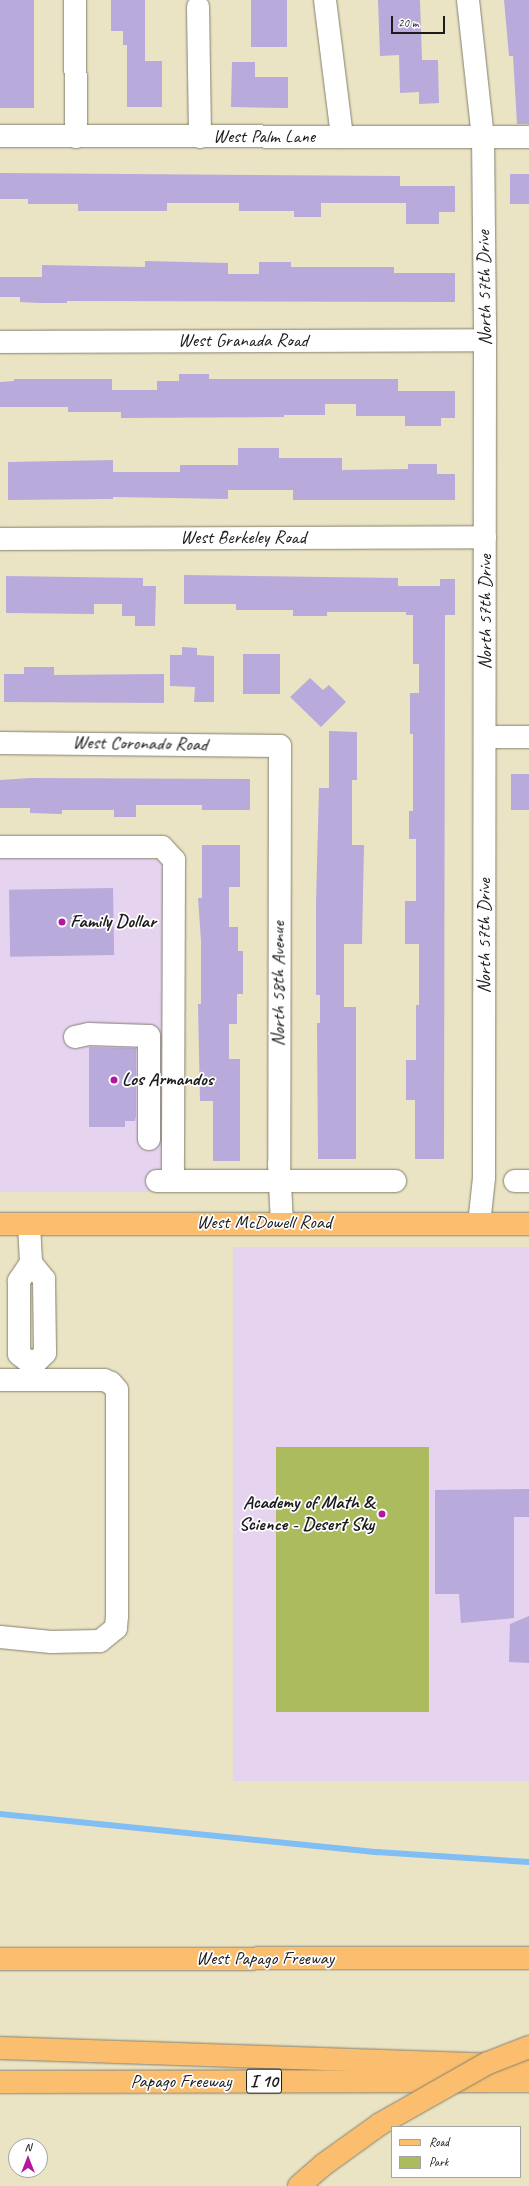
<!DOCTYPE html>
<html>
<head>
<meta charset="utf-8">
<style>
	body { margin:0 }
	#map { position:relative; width:529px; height:2186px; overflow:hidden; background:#ebe4c4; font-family:Caveat,sans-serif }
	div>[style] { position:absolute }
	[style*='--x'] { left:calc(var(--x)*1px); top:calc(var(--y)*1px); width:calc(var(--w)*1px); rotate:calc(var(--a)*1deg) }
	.built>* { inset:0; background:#e6d3f0; transform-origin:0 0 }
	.green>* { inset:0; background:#abbb5e; transform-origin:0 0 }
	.stream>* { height:5.5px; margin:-2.75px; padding:0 2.75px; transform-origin:2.75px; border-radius:2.75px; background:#80bef3 }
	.building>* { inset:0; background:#b8aada; transform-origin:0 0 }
	.roads { filter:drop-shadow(0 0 1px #848070) drop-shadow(0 0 1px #848070) }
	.minor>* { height:22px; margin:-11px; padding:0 11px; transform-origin:11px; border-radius:11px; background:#fff }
	.major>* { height:22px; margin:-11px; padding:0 11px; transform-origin:11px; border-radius:11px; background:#fabe6e }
	.highway>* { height:22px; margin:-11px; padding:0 11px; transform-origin:11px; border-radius:11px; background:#fabe6e }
	.bridges { filter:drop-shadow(0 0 1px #848070) drop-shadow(0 0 1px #848070) }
	.highway-bridge>* { height:22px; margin:-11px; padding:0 11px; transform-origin:11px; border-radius:11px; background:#fabe6e }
	.dots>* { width:11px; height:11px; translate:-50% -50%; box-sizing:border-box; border:2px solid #fff; border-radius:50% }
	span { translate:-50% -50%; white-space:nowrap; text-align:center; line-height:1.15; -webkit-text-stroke:3.5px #fff; paint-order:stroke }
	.shield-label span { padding:1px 3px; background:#fff; border:1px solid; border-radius:3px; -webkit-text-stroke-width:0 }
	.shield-label { font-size:18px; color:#1c1c1c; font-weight:700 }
	.street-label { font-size:19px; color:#1c1c1c }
	.poi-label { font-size:19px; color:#1c1c1c; font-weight:700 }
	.left { translate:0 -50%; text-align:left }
	.right { translate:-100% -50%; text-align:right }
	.legend { position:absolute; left:391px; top:2126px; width:130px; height:52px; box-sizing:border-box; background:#fff; border:1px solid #a4a4a4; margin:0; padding:5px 7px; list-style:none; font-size:12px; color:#1c1c1c }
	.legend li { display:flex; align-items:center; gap:8px; height:20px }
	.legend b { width:20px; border:1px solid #a4a4a4 }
	.north { position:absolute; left:8px; top:2138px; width:40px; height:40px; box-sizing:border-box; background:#fff; border:1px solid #a4a4a4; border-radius:50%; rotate:0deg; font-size:11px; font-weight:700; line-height:16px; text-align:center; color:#1c1c1c }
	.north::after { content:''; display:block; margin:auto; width:14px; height:18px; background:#b5179e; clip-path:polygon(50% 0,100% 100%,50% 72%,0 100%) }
	.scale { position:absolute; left:391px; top:16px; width:54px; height:18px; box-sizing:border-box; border:2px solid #1c1c1c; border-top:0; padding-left:5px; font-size:12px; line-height:14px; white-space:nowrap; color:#1c1c1c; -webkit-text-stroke:3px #fff; paint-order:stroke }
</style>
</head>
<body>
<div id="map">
	<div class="built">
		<i style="clip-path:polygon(0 858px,145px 858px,155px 859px,163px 864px,164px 1192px,0 1192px)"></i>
		<i style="left:233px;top:1247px;width:296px;height:534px"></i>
	</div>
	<div class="green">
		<i style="left:276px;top:1447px;width:153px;height:265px"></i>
	</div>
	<div class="stream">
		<i style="--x:0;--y:1814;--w:379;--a:5.8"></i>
		<i style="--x:377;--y:1852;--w:152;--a:3.8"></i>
	</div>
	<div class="building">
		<i style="left:0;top:0;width:34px;height:108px"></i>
		<i style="clip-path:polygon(111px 0,145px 0,145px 61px,162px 61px,162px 107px,127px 107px,127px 45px,123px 45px,123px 31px,111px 31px)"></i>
		<i style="left:251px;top:0;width:36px;height:47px"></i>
		<i style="clip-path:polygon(378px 0,420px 0,422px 60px,438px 60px,439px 103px,419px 104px,419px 92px,400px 93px,399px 55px,380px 56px)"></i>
		<i style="clip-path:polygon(504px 0,529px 0,529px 124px,517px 124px,513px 56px,509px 56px)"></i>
		<i style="clip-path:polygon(232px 62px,255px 62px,255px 77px,288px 77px,288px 108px,231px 107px)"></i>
		<i style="clip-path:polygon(0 173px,400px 176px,400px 186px,455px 186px,455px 212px,439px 212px,439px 224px,406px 224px,406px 203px,321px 203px,321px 217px,294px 217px,294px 211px,239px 211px,239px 203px,167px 203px,167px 211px,78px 211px,78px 204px,28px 204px,28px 199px,0 199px)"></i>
		<i style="left:510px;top:174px;width:19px;height:30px"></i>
		<i style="clip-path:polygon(145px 261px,228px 263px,228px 274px,259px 274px,259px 262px,291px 262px,291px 267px,394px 267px,394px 273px,455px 273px,455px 302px,67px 301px,67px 303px,40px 303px,20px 302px,20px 297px,0 297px,0 277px,42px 277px,42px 265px,145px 267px)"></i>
		<i style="clip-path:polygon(179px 374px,209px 374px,209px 379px,398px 379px,398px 391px,455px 391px,455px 418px,441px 418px,441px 426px,405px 426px,405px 416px,356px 416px,356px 404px,325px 404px,325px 415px,284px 415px,284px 417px,121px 418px,121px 412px,68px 412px,68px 407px,0 407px,0 382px,14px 381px,14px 379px,112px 379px,112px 390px,157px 390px,157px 381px,179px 381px)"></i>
		<i style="clip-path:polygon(238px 448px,279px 448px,279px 458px,342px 458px,342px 470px,408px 469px,408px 464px,437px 464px,437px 474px,455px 474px,455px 500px,293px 500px,293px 490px,228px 490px,228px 499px,113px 497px,113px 499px,8px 500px,8px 462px,113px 460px,113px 472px,180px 472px,180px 465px,238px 465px)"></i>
		<i style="clip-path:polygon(184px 575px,398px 578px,398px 586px,440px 586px,440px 579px,455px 579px,455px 615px,445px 615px,444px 1159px,415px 1159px,415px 1100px,406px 1100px,406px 1060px,416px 1060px,416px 1005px,419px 1005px,419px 944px,405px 944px,405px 901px,416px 901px,416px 839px,409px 839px,409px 811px,413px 811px,413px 734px,410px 734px,410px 693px,419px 693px,419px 664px,413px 664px,413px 615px,406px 615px,406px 612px,327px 612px,327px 616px,293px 616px,293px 610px,236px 610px,236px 604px,184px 604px)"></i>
		<i style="clip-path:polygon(6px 576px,143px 578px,143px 586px,156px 586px,155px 626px,135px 626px,135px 616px,122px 616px,122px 604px,94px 604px,94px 614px,6px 613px)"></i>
		<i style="clip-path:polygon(182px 647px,197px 648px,197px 655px,214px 656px,214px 702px,194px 702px,195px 687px,170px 686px,170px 655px,182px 655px)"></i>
		<i style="left:243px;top:654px;width:37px;height:40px"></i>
		<i style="clip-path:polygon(24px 667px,54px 667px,54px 675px,164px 674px,164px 703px,4px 702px,4px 674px,24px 674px)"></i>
		<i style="clip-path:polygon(310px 678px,323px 690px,329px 685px,346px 702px,321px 727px,290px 697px)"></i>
		<i style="clip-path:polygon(329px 731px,357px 732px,357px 780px,352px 780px,352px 845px,364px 845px,362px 944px,344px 944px,344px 1007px,356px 1007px,356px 1159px,318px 1159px,317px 1023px,320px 1023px,320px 995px,316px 995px,316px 902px,319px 788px,329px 788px)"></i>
		<i style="left:511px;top:774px;width:18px;height:36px"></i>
		<i style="clip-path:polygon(31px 778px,250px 779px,250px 810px,202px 810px,202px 805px,136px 805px,136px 817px,114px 817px,114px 810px,62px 810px,62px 814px,30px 813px,30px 808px,0 808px,0 780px)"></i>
		<i style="clip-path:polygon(202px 845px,240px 845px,240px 887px,229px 887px,229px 927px,238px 927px,238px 951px,243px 951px,243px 994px,237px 994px,237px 1024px,229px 1024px,229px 1059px,240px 1059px,240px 1161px,213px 1161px,213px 1101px,200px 1101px,198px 1004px,201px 1004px,201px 941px,198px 898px,202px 898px)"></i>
		<i style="left:113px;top:888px;width:67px;height:104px;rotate:89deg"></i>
		<i style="clip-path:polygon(89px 1047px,136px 1048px,136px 1116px,135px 1121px,125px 1121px,125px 1127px,89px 1127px)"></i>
		<i style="clip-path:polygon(529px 1489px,529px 1517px,514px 1517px,514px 1618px,461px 1623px,459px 1594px,435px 1594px,435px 1490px)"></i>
		<i style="clip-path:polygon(529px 1616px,529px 1663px,509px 1662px,510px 1624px)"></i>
	</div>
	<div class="roads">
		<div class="minor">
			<i style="--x:75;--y:0;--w:137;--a:89.6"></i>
			<i style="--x:325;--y:0;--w:138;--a:82.9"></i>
			<i style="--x:468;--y:0;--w:138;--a:83.8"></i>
			<i style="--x:483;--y:137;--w:203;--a:89.4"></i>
			<i style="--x:485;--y:340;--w:838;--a:90.07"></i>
			<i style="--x:484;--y:1178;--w:46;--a:96.2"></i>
			<i style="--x:198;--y:7;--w:130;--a:89.1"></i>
			<i style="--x:0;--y:136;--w:529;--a:0.11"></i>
			<i style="--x:0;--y:342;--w:485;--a:-0.2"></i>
			<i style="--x:0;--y:539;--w:485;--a:-0.2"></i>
			<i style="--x:486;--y:737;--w:43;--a:0"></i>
			<i style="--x:0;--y:743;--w:280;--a:0.6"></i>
			<i style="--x:280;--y:746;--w:418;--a:90.1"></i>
			<i style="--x:279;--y:1164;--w:59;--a:87.1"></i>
			<i style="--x:0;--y:847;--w:162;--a:0"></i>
			<i style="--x:162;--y:847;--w:18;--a:47"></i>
			<i style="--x:174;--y:860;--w:321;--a:90.2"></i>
			<i style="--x:75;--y:1037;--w:14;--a:-12"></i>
			<i style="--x:89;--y:1034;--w:60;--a:1.9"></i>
			<i style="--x:149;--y:1036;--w:103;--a:90"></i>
			<i style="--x:157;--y:1181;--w:238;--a:0"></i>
			<i style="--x:515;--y:1181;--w:14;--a:0"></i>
			<i style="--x:29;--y:1224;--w:39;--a:87"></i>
			<i style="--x:31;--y:1263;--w:22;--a:124"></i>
			<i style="--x:19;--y:1281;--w:73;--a:90"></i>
			<i style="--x:19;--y:1354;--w:18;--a:38"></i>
			<i style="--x:31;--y:1263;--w:21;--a:51"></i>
			<i style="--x:44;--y:1279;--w:74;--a:89.2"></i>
			<i style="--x:45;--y:1353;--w:17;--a:135"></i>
			<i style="--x:33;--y:1365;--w:15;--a:90"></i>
			<i style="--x:0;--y:1380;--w:104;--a:0"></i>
			<i style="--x:104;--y:1380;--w:8;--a:23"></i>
			<i style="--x:111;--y:1383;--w:9;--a:49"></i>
			<i style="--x:117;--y:1390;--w:226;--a:90"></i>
			<i style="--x:117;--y:1616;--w:12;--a:95"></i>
			<i style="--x:116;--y:1628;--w:21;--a:141"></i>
			<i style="--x:100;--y:1641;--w:49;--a:178.8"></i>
			<i style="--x:51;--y:1642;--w:51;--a:-174.4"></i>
		</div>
		<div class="major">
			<i style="--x:0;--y:1224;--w:529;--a:0"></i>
			<i style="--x:0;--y:1959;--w:529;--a:-0.11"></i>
		</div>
		<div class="highway">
			<i style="--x:0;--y:2048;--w:529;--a:1.95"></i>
			<i style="--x:0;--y:2082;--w:529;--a:-0.11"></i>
		</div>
	</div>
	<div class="bridges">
		<div class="highway-bridge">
			<i style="--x:299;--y:2186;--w:32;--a:-41"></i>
			<i style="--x:323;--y:2165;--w:70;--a:-35.7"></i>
			<i style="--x:380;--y:2124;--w:124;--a:-29.5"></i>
			<i style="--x:488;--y:2063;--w:44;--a:-21.3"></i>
		</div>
	</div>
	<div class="dots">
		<i style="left:62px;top:922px;background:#b5179e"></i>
		<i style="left:114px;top:1080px;background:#b5179e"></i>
		<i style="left:382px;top:1514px;background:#b5179e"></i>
	</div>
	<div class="shield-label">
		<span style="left:264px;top:2081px">I 10</span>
	</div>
	<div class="street-label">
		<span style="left:264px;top:137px">West Palm Lane</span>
		<span style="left:485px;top:288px;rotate:-91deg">North 57th Drive</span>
		<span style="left:243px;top:341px">West Granada Road</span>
		<span style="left:243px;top:538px">West Berkeley Road</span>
		<span style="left:486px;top:612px;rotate:-90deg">North 57th Drive</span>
		<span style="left:140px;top:744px;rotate:1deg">West Coronado Road</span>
		<span style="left:485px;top:936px;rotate:-90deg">North 57th Drive</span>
		<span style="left:279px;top:984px;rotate:-90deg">North 58th Avenue</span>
		<span style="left:264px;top:1223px">West McDowell Road</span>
		<span style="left:265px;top:1959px">West Papago Freeway</span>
		<span style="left:181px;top:2082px">Papago Freeway</span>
	</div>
	<div class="poi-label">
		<span class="left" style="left:70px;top:922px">Family Dollar</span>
		<span class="left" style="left:122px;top:1080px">Los Armandos</span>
		<span class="right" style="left:374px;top:1514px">Academy of Math &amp;<br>Science - Desert Sky</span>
	</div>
	<ul class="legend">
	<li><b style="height:5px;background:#fabe6e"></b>Road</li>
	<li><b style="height:11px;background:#abbb5e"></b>Park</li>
	</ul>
	<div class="north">N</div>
	<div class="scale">20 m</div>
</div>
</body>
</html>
